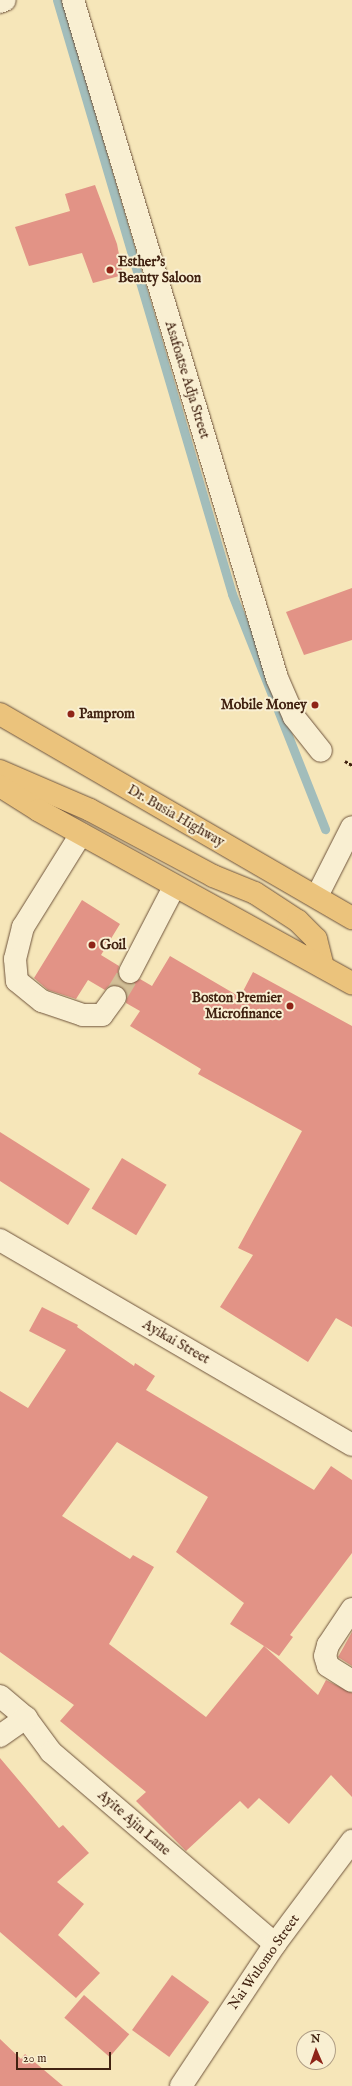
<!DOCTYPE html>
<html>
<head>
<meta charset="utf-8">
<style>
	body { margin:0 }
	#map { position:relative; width:352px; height:2086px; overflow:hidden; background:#f6e6b9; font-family:"IM FELL English",serif }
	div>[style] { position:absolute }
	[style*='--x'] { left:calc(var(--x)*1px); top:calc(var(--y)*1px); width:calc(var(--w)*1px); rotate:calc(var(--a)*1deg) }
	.stream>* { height:9px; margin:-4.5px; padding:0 4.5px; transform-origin:4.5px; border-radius:4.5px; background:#a2bdbb }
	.building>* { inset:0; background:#e29386; transform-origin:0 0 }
	.minor-tunnel>* { height:22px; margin-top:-11px; transform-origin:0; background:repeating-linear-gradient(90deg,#d2bf97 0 22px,transparent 0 33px) }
	.path>* { height:2.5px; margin-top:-1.25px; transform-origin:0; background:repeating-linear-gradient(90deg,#412211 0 3px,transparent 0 5px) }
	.roads { filter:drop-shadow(0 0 1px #6e533b) drop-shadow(0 0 1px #6e533b) }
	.minor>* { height:22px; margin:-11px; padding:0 11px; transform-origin:11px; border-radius:11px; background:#f9efd2 }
	.highway>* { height:22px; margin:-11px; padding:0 11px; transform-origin:11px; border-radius:11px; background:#ebc37c }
	.dots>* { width:11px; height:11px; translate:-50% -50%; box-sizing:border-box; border:2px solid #f9efd2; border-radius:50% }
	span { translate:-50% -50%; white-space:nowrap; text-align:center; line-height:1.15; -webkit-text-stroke:4px #f9efd2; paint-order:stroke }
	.poi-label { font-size:14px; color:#412211; font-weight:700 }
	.left { translate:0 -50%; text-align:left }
	.right { translate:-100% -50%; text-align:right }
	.street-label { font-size:14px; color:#412211 }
	.north { position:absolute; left:296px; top:2030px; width:40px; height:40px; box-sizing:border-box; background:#f9efd2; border:1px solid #af9d85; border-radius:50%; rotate:358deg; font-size:11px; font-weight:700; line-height:16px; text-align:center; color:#412211 }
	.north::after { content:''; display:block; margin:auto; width:14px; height:18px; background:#8f2418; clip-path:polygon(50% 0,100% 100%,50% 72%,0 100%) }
	.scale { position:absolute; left:16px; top:2052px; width:95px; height:18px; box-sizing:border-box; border:2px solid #412211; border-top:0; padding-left:5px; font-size:12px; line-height:14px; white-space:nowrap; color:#412211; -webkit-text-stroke:3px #f9efd2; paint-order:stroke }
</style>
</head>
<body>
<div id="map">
	<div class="stream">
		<i style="--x:57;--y:0;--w:619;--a:73.58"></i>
		<i style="--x:232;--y:594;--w:253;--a:68.4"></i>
	</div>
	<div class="building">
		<i style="clip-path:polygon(95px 185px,117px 244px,123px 275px,93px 283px,82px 253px,29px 266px,15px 227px,70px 211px,65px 194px)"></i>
		<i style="clip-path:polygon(352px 588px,352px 640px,304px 655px,286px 612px)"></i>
		<i style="clip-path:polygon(82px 900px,120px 924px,101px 955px,119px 966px,118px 973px,125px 983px,131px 984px,140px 979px,152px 986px,170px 956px,240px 997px,253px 972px,352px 1026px,352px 1327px,336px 1318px,308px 1362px,220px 1307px,253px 1255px,238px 1248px,302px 1131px,198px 1074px,201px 1069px,130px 1026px,140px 1011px,126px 1003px,127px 992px,122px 987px,110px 985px,105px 990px,88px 980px,76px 999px,48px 990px,34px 978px)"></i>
		<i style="clip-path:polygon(0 1132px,90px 1189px,68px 1225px,0 1181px)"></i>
		<i style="left:122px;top:1158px;width:52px;height:59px;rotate:31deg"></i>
		<i style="clip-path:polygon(evenodd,42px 1307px,78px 1325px,77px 1327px,134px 1366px,135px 1363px,155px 1376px,146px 1390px,314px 1490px,331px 1466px,352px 1480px,352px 1553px,290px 1635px,293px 1637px,279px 1656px,264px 1646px,318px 1695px,326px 1680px,352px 1693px,352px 1797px,331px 1775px,289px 1824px,259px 1798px,248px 1809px,240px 1801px,186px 1851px,136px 1801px,146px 1792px,60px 1721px,74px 1705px,0 1652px,0 1391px,28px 1408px,66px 1350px,29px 1331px,42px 1307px,117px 1442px,208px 1497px,176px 1552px,244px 1603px,230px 1624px,264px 1646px,206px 1717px,109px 1644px,154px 1567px,133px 1555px,130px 1559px,62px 1516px,117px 1442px)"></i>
		<i style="clip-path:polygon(352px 1632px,352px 1666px,338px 1657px)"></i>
		<i style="clip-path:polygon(0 1758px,59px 1828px,63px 1825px,89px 1853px,57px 1882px,84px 1904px,58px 1935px,100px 1973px,76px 1998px,0 1932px)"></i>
		<i style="left:172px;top:1975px;width:46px;height:68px;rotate:36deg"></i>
		<i style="left:84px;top:1995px;width:60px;height:30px;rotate:41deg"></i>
		<i style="clip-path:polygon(0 2039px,21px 2059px,25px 2054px,63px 2086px,0 2086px)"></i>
	</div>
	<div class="minor-tunnel">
		<i style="--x:115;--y:997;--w:29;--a:-59"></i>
	</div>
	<div class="path">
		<i style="--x:345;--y:761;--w:8;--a:30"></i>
	</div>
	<div class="roads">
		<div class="minor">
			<i style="--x:73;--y:0;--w:708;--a:73.25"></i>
			<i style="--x:277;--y:678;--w:43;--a:66.4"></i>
			<i style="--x:294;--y:717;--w:43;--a:51.5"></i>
			<i style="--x:0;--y:2;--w:5;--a:-22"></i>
			<i style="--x:81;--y:834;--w:110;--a:121.9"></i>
			<i style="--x:23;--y:927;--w:33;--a:104"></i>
			<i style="--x:15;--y:959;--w:22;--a:85"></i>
			<i style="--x:17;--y:981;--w:32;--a:39"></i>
			<i style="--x:42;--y:1001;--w:43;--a:18.9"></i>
			<i style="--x:83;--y:1015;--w:19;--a:0"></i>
			<i style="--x:102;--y:1015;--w:22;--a:-54"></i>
			<i style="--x:317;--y:896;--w:77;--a:-63.1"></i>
			<i style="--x:130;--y:972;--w:96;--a:-62.6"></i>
			<i style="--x:0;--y:1240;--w:407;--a:30.2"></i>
			<i style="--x:352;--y:1609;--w:43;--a:123.7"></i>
			<i style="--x:328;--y:1645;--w:11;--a:105"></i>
			<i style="--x:325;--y:1656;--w:10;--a:73"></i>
			<i style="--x:328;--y:1666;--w:28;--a:32"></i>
			<i style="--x:0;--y:1696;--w:34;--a:40"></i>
			<i style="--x:26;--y:1718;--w:42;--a:53.7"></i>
			<i style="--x:51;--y:1752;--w:295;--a:40.6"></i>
			<i style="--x:0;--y:1736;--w:32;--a:-35"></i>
			<i style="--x:181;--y:2086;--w:170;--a:-56.5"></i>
			<i style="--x:275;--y:1944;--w:129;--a:-53.2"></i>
		</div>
		<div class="highway">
			<i style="--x:0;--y:714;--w:407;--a:30.1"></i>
			<i style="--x:0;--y:771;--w:98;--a:23.4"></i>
			<i style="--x:90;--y:810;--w:140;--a:28.2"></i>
			<i style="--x:213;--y:876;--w:45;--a:22"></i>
			<i style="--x:255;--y:893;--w:51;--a:33.1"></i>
			<i style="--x:298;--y:921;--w:25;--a:45"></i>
			<i style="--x:316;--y:939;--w:29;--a:76"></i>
			<i style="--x:0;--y:786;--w:45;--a:32.3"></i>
			<i style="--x:38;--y:810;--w:359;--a:28.9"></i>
		</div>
	</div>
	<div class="dots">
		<i style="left:110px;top:270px;background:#8f2418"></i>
		<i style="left:315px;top:705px;background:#8f2418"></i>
		<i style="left:71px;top:714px;background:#8f2418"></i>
		<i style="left:92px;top:945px;background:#8f2418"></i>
		<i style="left:290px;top:1006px;background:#8f2418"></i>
	</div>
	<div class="poi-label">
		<span class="left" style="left:118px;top:270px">Esther's<br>Beauty Saloon</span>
		<span class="right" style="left:307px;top:705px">Mobile Money</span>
		<span class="left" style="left:79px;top:714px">Pamprom</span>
		<span class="left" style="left:100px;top:945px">Goil</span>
		<span class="right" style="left:282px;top:1006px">Boston Premier<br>Microfinance</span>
	</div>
	<div class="street-label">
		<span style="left:187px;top:380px;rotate:73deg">Asafoatse Adja Street</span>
		<span style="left:176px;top:816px;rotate:30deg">Dr. Busia Highway</span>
		<span style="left:176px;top:1342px;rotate:30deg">Ayikai Street</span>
		<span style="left:134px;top:1823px;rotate:41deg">Ayite Ajin Lane</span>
		<span style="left:264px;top:1962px;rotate:-55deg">Nai Wulomo Street</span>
	</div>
	<div class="north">N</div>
	<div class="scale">20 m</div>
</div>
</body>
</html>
